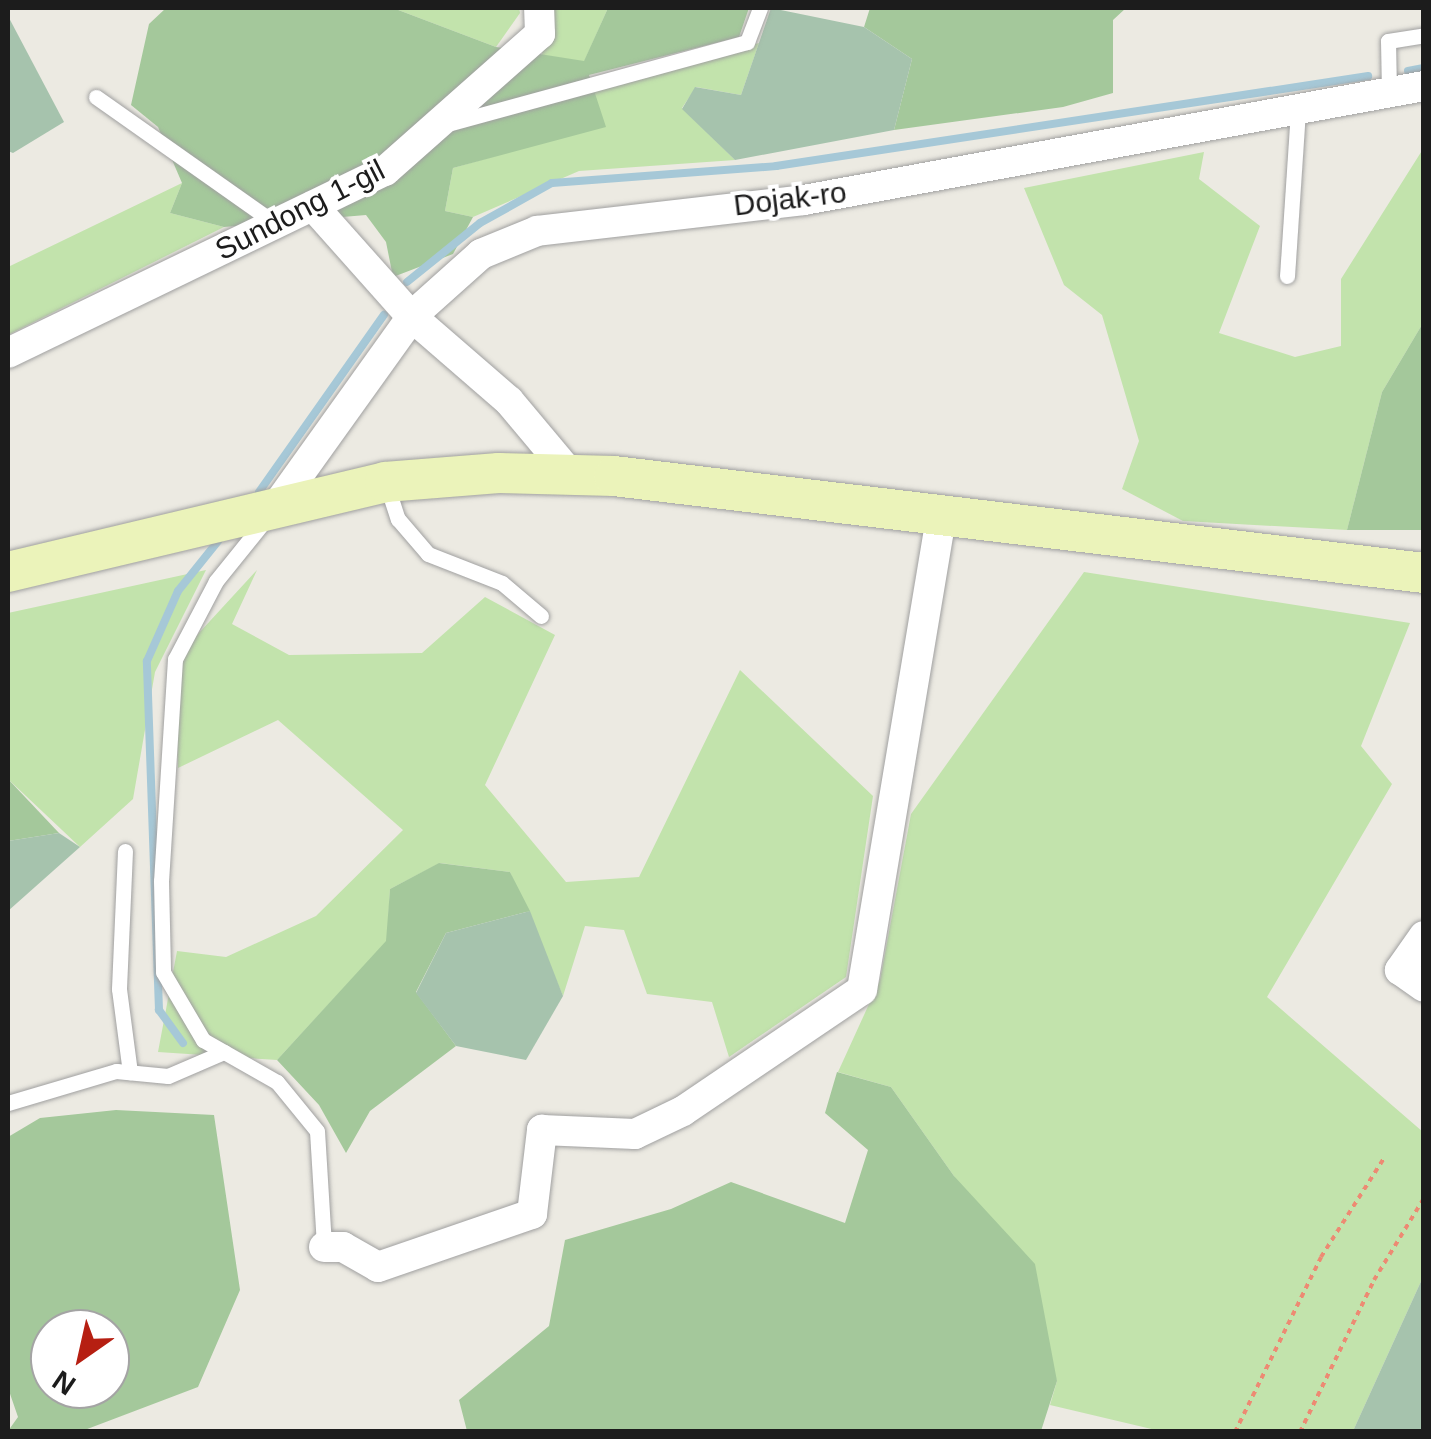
<!DOCTYPE html>
<html>
<head>
<meta charset="utf-8">
<style>
	body { margin:0 }
	#map { position:relative; width:1431px; height:1439px; overflow:hidden; background:#eceae2; font-family:Helvetica,sans-serif }
	div>[style] { position:absolute }
	[style*='--x'] { left:calc(var(--x)*1px); top:calc(var(--y)*1px); width:calc(var(--w)*1px); rotate:calc(var(--a)*1deg) }
	.grass>* { inset:0; background:#c2e3ac }
	.forest>* { inset:0; background:#a4c89b }
	.cemetery>* { inset:0; background:#a6c3ad }
	.stream>* { height:8px; margin:-4px; padding:0 4px; transform-origin:4px; border-radius:4px; background:#a6c8d7 }
	.path>* { height:4px; margin-top:-2px; transform-origin:0; background:repeating-linear-gradient(90deg,#ed8a73 0 5px,transparent 0 10px) }
	.roads { filter:drop-shadow(0 0 2px #a0a0a0) drop-shadow(0 0 2px #a0a0a0) }
	.lane>* { height:15px; margin:-7.5px; padding:0 7.5px; transform-origin:7.5px; border-radius:7.5px; background:#fff }
	.street>* { height:30px; margin:-15px; padding:0 15px; transform-origin:15px; border-radius:15px; background:#fff }
	.secondary>* { height:40px; margin:-20px; padding:0 20px; transform-origin:20px; border-radius:20px; background:#ebf3ba }
	span { translate:-50% -50%; white-space:nowrap; text-align:center; line-height:1.15; -webkit-text-stroke:8px #fff; paint-order:stroke }
	.street-label { font-size:30px; color:#1c1c1c }
	.frame { position:absolute; inset:0; border:10px solid #1c1c1c; pointer-events:none }
	.north { position:absolute; left:30px; top:1309px; width:100px; height:100px; box-sizing:border-box; background:#fff; border:2px solid #a4a4a4; border-radius:50%; rotate:214deg; font-size:28px; font-weight:700; line-height:40px; text-align:center; color:#1c1c1c }
	.north::after { content:''; display:block; margin:auto; width:35px; height:45px; background:#b61f12; clip-path:polygon(50% 0,100% 100%,50% 72%,0 100%) }
</style>
</head>
<body>
<div id="map">
	<div class="grass">
		<i style="clip-path:polygon(393px 8px,519px 8px,520px 13px,496px 47px)"></i>
		<i style="clip-path:polygon(547px 8px,608px 8px,584px 62px,542px 55px)"></i>
		<i style="clip-path:polygon(759px 43px,741px 95px,696px 87px,682px 108px,735px 160px,579px 171px,473px 217px,445px 211px,453px 168px,568px 135px,594px 91px)"></i>
		<i style="clip-path:polygon(1423px 149px,1423px 323px,1382px 392px,1347px 530px,1183px 521px,1122px 489px,1139px 441px,1102px 315px,1064px 285px,1024px 188px,1204px 152px,1199px 179px,1260px 226px,1219px 333px,1295px 357px,1341px 346px,1341px 279px)"></i>
		<i style="clip-path:polygon(182px 183px,170px 213px,224px 227px,8px 335px,8px 267px)"></i>
		<i style="clip-path:polygon(206px 570px,155px 672px,133px 799px,80px 847px,8px 779px,8px 613px)"></i>
		<i style="clip-path:polygon(257px 570px,232px 624px,289px 655px,422px 653px,485px 597px,555px 635px,485px 785px,566px 882px,639px 877px,740px 670px,873px 796px,846px 977px,729px 1057px,712px 1002px,647px 994px,624px 930px,585px 926px,563px 996px,510px 872px,440px 863px,390px 889px,387px 941px,277px 1060px,158px 1052px,177px 951px,226px 957px,316px 916px,403px 830px,278px 720px,178px 768px,175px 659px)"></i>
		<i style="clip-path:polygon(1084px 572px,1410px 623px,1361px 746px,1392px 784px,1267px 997px,1423px 1132px,1423px 1277px,1353px 1431px,1160px 1431px,1050px 1405px,1057px 1381px,954px 1176px,891px 1087px,838px 1072px,880px 980px,911px 814px)"></i>
	</div>
	<div class="forest">
		<i style="clip-path:polygon(166px 8px,393px 8px,496px 47px,584px 61px,608px 8px,749px 8px,739px 37px,589px 75px,606px 127px,453px 168px,445px 211px,473px 217px,453px 254px,393px 277px,386px 242px,366px 215px,224px 227px,170px 213px,182px 183px,158px 127px,131px 105px,149px 24px)"></i>
		<i style="clip-path:polygon(870px 8px,1126px 8px,1113px 20px,1113px 93px,1063px 107px,894px 130px,912px 59px,864px 27px)"></i>
		<i style="clip-path:polygon(1423px 323px,1423px 530px,1347px 530px,1382px 392px)"></i>
		<i style="clip-path:polygon(8px 779px,59px 833px,8px 841px)"></i>
		<i style="clip-path:polygon(439px 863px,510px 872px,530px 911px,446px 933px,416px 992px,456px 1046px,370px 1111px,346px 1153px,319px 1105px,277px 1060px,386px 941px,390px 889px)"></i>
		<i style="clip-path:polygon(837px 1072px,891px 1087px,954px 1176px,1035px 1264px,1057px 1381px,1041px 1431px,467px 1431px,459px 1400px,549px 1326px,565px 1240px,671px 1209px,731px 1182px,845px 1223px,868px 1150px,825px 1113px)"></i>
		<i style="clip-path:polygon(evenodd,116px 1110px,214px 1115px,240px 1290px,198px 1387px,82px 1431px,8px 1431px,18px 1417px,8px 1388px,8px 1137px,40px 1118px,116px 1110px,110px 1329px,110px 1389px,50px 1389px,50px 1329px,110px 1329px)"></i>
	</div>
	<div class="cemetery">
		<i style="clip-path:polygon(771px 8px,864px 27px,912px 59px,894px 130px,735px 160px,682px 109px,695px 87px,741px 95px)"></i>
		<i style="clip-path:polygon(8px 16px,64px 122px,13px 153px,8px 151px)"></i>
		<i style="clip-path:polygon(59px 833px,80px 847px,8px 911px,8px 841px)"></i>
		<i style="clip-path:polygon(530px 911px,563px 996px,526px 1060px,456px 1046px,416px 993px,446px 933px)"></i>
		<i style="clip-path:polygon(1423px 1277px,1423px 1431px,1353px 1431px)"></i>
	</div>
	<div class="stream">
		<i style="--x:1408;--y:71;--w:16;--a:-11"></i>
		<i style="--x:407;--y:282;--w:94;--a:-38.9"></i>
		<i style="--x:480;--y:223;--w:82;--a:-29.1"></i>
		<i style="--x:552;--y:183;--w:225;--a:-4.3"></i>
		<i style="--x:776;--y:166;--w:599;--a:-8.64"></i>
		<i style="--x:259;--y:492;--w:217;--a:-54.8"></i>
		<i style="--x:183;--y:1043;--w:41;--a:-126"></i>
		<i style="--x:159;--y:1010;--w:349;--a:-92"></i>
		<i style="--x:147;--y:661;--w:77;--a:-66.1"></i>
		<i style="--x:178;--y:591;--w:65;--a:-51.2"></i>
	</div>
	<div class="path">
		<i style="--x:1235;--y:1432;--w:195;--a:-63.8"></i>
		<i style="--x:1321;--y:1257;--w:117;--a:-57.5"></i>
		<i style="--x:1300;--y:1432;--w:169;--a:-64"></i>
		<i style="--x:1374;--y:1280;--w:96;--a:-58.6"></i>
	</div>
	<div class="roads">
		<div class="lane">
			<i style="--x:1389;--y:92;--w:51;--a:-91.1"></i>
			<i style="--x:1388;--y:41;--w:36;--a:-9"></i>
			<i style="--x:96;--y:97;--w:220;--a:35.2"></i>
			<i style="--x:451;--y:123;--w:307;--a:-15.3"></i>
			<i style="--x:747;--y:42;--w:36;--a:-69"></i>
			<i style="--x:1287;--y:276;--w:167;--a:-86.2"></i>
			<i style="--x:387;--y:486;--w:35;--a:72"></i>
			<i style="--x:398;--y:519;--w:46;--a:49.4"></i>
			<i style="--x:428;--y:554;--w:79;--a:21.4"></i>
			<i style="--x:502;--y:583;--w:51;--a:40.2"></i>
			<i style="--x:266;--y:519;--w:80;--a:128.9"></i>
			<i style="--x:216;--y:581;--w:88;--a:117.7"></i>
			<i style="--x:175;--y:659;--w:222;--a:93.6"></i>
			<i style="--x:161;--y:881;--w:91;--a:88.7"></i>
			<i style="--x:163;--y:972;--w:79;--a:59.5"></i>
			<i style="--x:203;--y:1040;--w:85;--a:29.6"></i>
			<i style="--x:277;--y:1082;--w:63;--a:50.8"></i>
			<i style="--x:317;--y:1131;--w:116;--a:86.5"></i>
			<i style="--x:125;--y:851;--w:138;--a:92.5"></i>
			<i style="--x:119;--y:989;--w:84;--a:82.5"></i>
			<i style="--x:8;--y:1103;--w:113;--a:-16.5"></i>
			<i style="--x:116;--y:1071;--w:52;--a:5.5"></i>
			<i style="--x:168;--y:1076;--w:61;--a:-23.2"></i>
		</div>
		<div class="street">
			<i style="--x:313;--y:206;--w:149;--a:48.3"></i>
			<i style="--x:412;--y:317;--w:128;--a:40.9"></i>
			<i style="--x:509;--y:401;--w:97;--a:50"></i>
			<i style="--x:8;--y:353;--w:419;--a:-25.8"></i>
			<i style="--x:385;--y:171;--w:207;--a:-41.5"></i>
			<i style="--x:540;--y:34;--w:26;--a:-92"></i>
			<i style="--x:275;--y:508;--w:239;--a:-54.4"></i>
			<i style="--x:414;--y:314;--w:90;--a:-41.8"></i>
			<i style="--x:481;--y:254;--w:61;--a:-22.3"></i>
			<i style="--x:537;--y:231;--w:269;--a:-6.6"></i>
			<i style="--x:804;--y:200;--w:630;--a:-10.42"></i>
			<i style="--x:1424;--y:936;--w:42;--a:125.2"></i>
			<i style="--x:1400;--y:970;--w:29;--a:35"></i>
			<i style="--x:324;--y:1247;--w:19;--a:0"></i>
			<i style="--x:343;--y:1247;--w:40;--a:29.7"></i>
			<i style="--x:378;--y:1267;--w:163;--a:-19"></i>
			<i style="--x:532;--y:1214;--w:85;--a:-83.2"></i>
			<i style="--x:542;--y:1130;--w:93;--a:2.5"></i>
			<i style="--x:635;--y:1134;--w:53;--a:-25.6"></i>
			<i style="--x:683;--y:1111;--w:216;--a:-34.1"></i>
			<i style="--x:862;--y:990;--w:480;--a:-80.5"></i>
		</div>
		<div class="secondary">
			<i style="--x:8;--y:572;--w:388;--a:-13.4"></i>
			<i style="--x:385;--y:482;--w:114;--a:-4.5"></i>
			<i style="--x:499;--y:473;--w:115;--a:1.5"></i>
			<i style="--x:614;--y:476;--w:816;--a:6.83"></i>
		</div>
	</div>
	<div class="street-label">
		<span style="left:790px;top:199px;rotate:-7deg">Dojak-ro</span>
		<span style="left:300px;top:210px;rotate:-27deg">Sundong 1-gil</span>
	</div>
	<div class="frame"></div>
	<div class="north">N</div>
</div>
</body>
</html>
